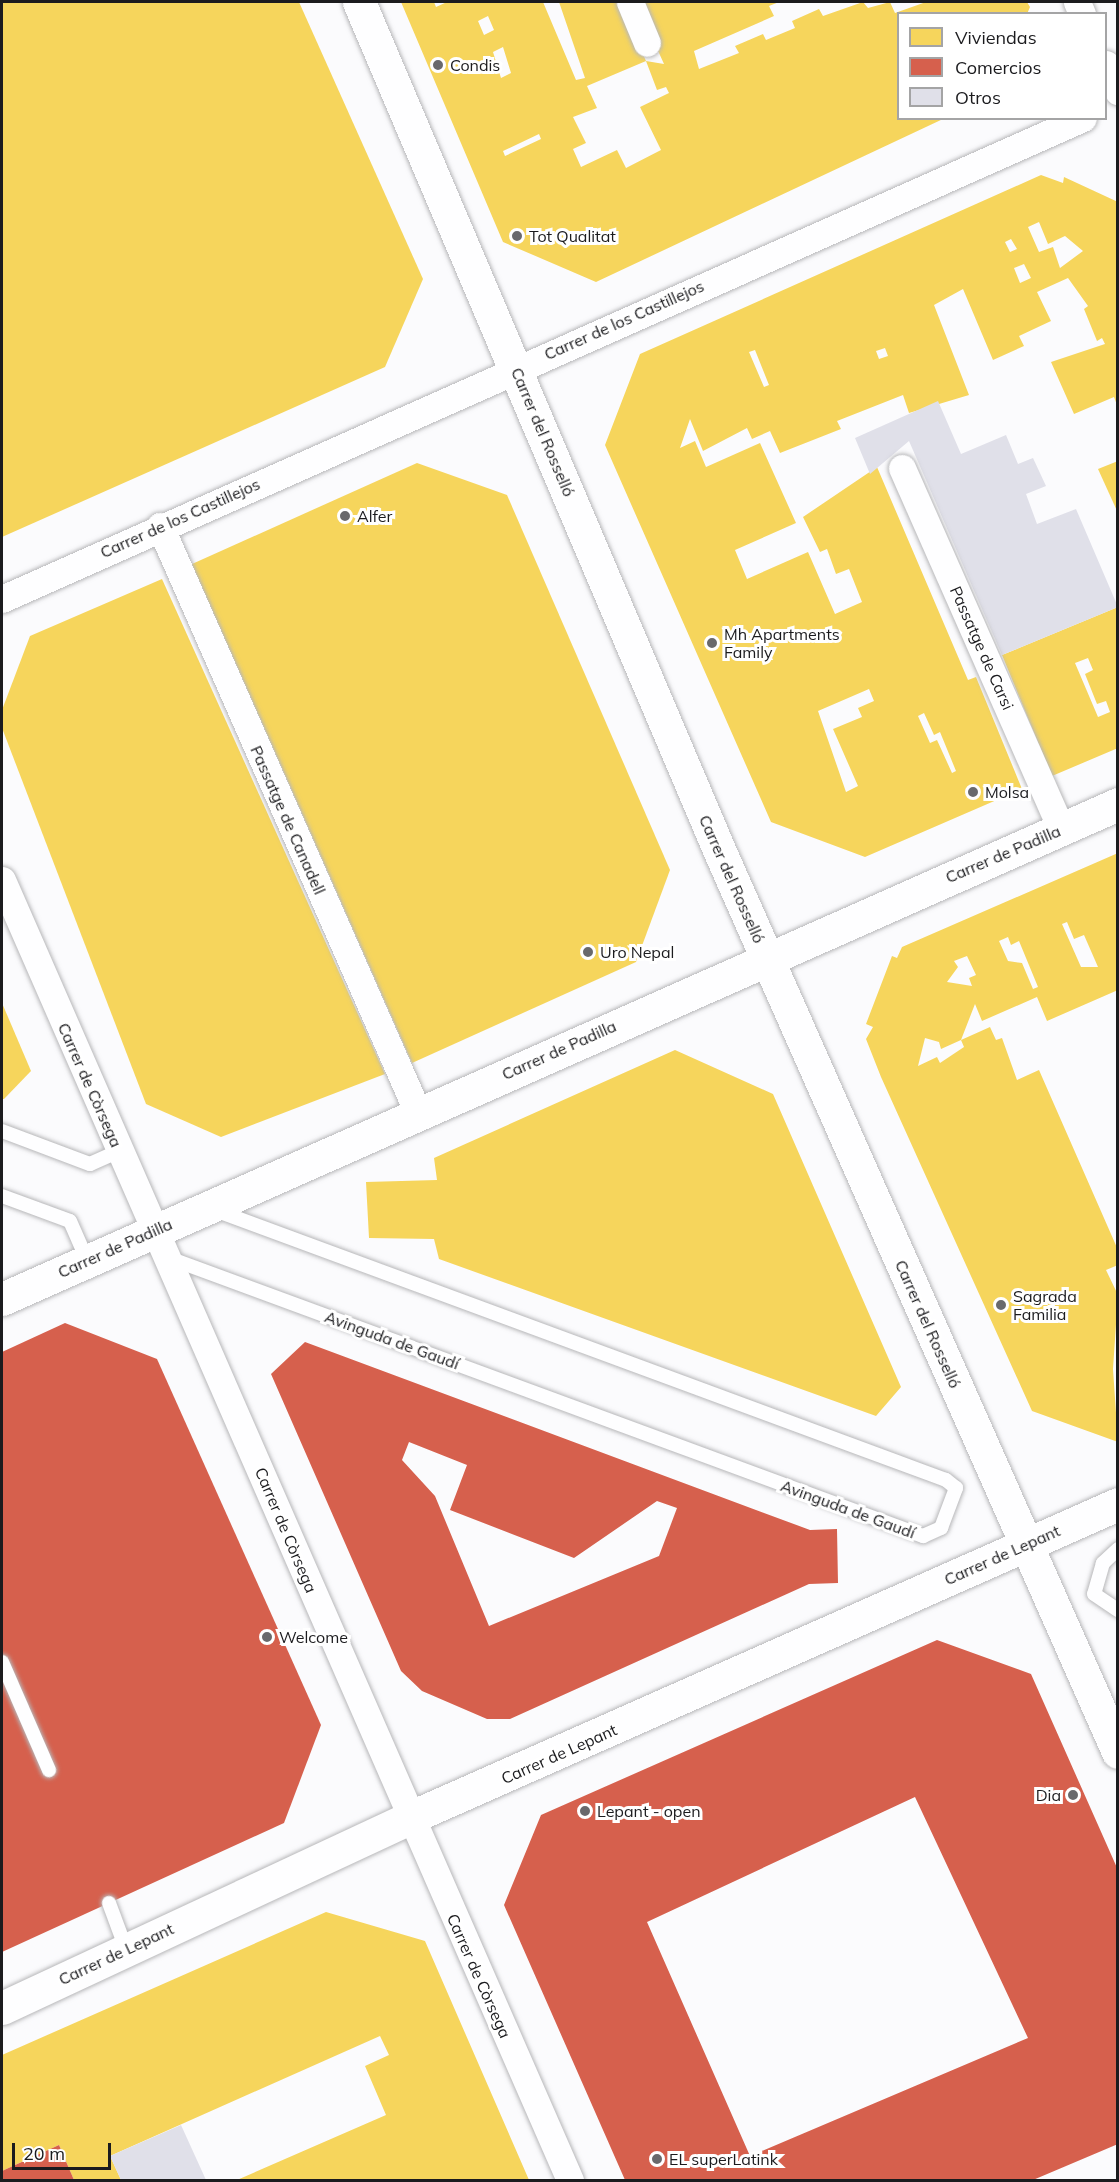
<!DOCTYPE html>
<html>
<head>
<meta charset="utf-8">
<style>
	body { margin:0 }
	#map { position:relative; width:1119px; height:2182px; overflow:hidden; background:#fbfbfd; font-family:Mulish,sans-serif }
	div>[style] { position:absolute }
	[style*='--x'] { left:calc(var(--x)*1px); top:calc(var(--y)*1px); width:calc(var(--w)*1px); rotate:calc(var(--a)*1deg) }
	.homes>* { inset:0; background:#f6d55c }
	.shops>* { inset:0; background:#d6604d }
	.building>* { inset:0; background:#e0e0e9 }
	.roads { filter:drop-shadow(0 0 2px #b7b7b9) drop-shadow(0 0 2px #b7b7b9) }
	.lane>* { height:14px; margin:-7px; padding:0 7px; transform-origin:7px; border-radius:7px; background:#fefeff }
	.street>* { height:27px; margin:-13.5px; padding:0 13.5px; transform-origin:13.5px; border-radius:13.5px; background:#fefeff }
	.secondary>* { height:33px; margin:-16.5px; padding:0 16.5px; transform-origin:16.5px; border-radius:16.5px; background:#fefeff }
	.dots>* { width:16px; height:16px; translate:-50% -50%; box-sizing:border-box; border:3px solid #fff; border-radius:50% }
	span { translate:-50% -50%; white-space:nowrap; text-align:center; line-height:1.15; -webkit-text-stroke:6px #fff; paint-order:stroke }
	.poi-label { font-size:16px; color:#1b1b1e }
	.left { translate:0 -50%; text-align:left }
	.right { translate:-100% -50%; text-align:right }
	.street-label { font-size:16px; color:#1b1b1e }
	.frame { position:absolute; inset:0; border:3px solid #1b1b1e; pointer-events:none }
	.legend { position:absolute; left:897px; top:12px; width:210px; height:108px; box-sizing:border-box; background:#fff; border:2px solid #a4a4a5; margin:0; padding:8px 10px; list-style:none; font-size:18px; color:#1b1b1e }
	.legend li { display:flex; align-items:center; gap:12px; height:30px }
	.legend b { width:30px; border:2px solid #a4a4a5 }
	.scale { position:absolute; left:12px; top:2143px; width:99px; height:27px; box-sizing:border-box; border:3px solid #1b1b1e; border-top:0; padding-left:8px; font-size:18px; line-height:21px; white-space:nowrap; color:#1b1b1e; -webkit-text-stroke:4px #fff; paint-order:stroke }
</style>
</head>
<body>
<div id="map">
	<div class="homes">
		<i style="clip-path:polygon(2px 2px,299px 2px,423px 279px,385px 367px,2px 537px)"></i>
		<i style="clip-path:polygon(evenodd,401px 2px,434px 2px,436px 7px,447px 2px,543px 2px,576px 80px,585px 78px,559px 2px,619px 2px,646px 61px,664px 64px,636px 2px,779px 2px,769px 6px,774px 16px,694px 51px,699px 69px,739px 53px,735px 46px,763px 34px,766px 40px,795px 28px,792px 21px,819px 9px,823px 16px,863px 2px,868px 8px,890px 2px,895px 13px,926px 2px,1027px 2px,1030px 7px,1027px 14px,898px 14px,898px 118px,943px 119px,596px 282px,503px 242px,401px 2px,488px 16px,494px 30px,484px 35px,478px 21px,488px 16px,401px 2px,503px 47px,511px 73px,501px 78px,493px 52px,503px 47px,401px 2px,646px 61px,657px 90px,666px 87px,669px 93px,640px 107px,661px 150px,626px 168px,617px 150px,581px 167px,573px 149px,586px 143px,573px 117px,597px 108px,587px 86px,646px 61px,401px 2px,539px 134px,541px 139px,505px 156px,503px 151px,539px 134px)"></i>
		<i style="clip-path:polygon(evenodd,1041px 175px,1063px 183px,1064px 177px,1118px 202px,1117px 405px,1114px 397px,1074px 414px,1051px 362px,1105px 344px,1102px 338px,1097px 341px,1084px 309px,1088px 306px,1068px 278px,1037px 292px,1051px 321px,1019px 336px,1024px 346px,993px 360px,963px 289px,934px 305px,969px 395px,909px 413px,903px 395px,837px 421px,841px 429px,780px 453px,770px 431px,752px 439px,747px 428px,703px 451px,690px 419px,680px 448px,695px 441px,706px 467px,760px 443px,796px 523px,735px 550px,747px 579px,808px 552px,835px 614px,862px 602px,849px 569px,836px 574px,827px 549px,820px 552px,803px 517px,877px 467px,968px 680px,976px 677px,1022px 789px,865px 857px,771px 822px,605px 445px,640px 354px,1041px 175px,1039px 222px,1048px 244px,1065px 236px,1083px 251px,1060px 268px,1053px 247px,1039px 252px,1028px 227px,1039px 222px,1041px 175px,1011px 239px,1017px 249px,1010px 252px,1005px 242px,1011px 239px,1041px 175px,1024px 264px,1031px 278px,1020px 283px,1014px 268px,1024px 264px,1041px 175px,885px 348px,888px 356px,879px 359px,876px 351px,885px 348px,1041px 175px,755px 350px,769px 385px,764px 387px,749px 352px,755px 350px,1041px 175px,869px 689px,874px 701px,858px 708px,862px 717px,833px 729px,858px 786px,846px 792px,818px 711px,869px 689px,1041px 175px,924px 713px,934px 735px,940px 732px,956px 771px,952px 773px,937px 740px,930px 743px,918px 716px,924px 713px)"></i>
		<i style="clip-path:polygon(1118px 461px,1118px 513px,1098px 469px)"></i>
		<i style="clip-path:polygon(417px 463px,507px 495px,670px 870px,636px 962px,412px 1063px,192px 564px)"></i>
		<i style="clip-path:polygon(162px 579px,385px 1074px,221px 1137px,146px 1104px,2px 728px,2px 710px,30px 636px)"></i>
		<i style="clip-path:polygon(evenodd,1118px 607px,1118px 748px,1052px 776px,1002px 655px,1118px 607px,1088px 658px,1093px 670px,1085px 674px,1097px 704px,1106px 701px,1110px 712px,1098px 717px,1075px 663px,1088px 658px)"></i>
		<i style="clip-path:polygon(evenodd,1118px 853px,1118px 990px,1047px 1021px,1037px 997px,982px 1021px,975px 1004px,961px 1040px,990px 1027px,996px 1040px,1002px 1038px,1017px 1080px,1039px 1070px,1118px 1250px,1118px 1265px,1106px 1270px,1118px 1295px,1113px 1369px,1118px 1442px,1032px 1411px,881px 1077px,866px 1039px,873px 1027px,866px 1024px,892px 956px,897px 958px,902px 947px,1118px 853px,1067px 922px,1074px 939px,1084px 935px,1098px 967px,1081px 967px,1062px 924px,1067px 922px,1118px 853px,1008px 937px,1011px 945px,1019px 941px,1038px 987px,1033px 989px,1022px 963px,1008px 961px,999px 941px,1008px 937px,1118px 853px,967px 956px,976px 975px,969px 978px,972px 986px,947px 982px,958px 967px,954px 961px,967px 956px,1118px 853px,925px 1038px,939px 1042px,941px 1049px,961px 1040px,964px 1047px,940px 1063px,937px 1057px,918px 1066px,925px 1038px)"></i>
		<i style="clip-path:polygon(2px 1003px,31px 1071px,4px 1099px,2px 1099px)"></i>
		<i style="clip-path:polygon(675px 1050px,773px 1094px,901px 1387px,876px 1416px,439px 1259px,434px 1239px,369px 1238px,366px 1182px,437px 1180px,434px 1158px)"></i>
		<i style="clip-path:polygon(326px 1912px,425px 1941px,529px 2180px,237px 2180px,386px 2115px,365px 2066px,389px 2055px,380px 2036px,110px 2156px,121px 2180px,74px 2180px,59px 2145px,2px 2171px,2px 2055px)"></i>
	</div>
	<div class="shops">
		<i style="clip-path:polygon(65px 1323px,157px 1359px,321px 1725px,284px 1823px,2px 1952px,2px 1352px)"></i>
		<i style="clip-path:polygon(evenodd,305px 1342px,810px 1530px,837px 1529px,838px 1583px,809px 1584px,510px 1719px,487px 1719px,422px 1691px,401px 1671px,271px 1374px,305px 1342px,409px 1442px,467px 1465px,450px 1510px,574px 1558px,657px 1501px,677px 1508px,659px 1556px,489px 1626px,435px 1496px,402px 1460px,409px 1442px)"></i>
		<i style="clip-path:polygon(evenodd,937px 1640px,1031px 1674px,1118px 1870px,1118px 2144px,1033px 2180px,625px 2180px,504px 1905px,541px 1815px,937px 1640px,915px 1797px,1028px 2038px,750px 2156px,647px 1922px,915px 1797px)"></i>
		<i style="clip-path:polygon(59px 2145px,74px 2180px,2px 2180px,2px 2171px)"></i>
	</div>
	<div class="building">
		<i style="clip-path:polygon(938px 401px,961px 454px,1006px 435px,1018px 464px,1033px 458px,1046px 486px,1026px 494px,1037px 524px,1076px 509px,1118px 607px,1002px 655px,909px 441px,870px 474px,855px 438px)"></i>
		<i style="clip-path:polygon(181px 2125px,206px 2180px,121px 2180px,110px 2156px)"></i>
	</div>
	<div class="roads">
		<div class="lane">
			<i style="--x:2;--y:1131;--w:94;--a:20.6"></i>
			<i style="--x:90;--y:1164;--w:32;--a:-24"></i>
			<i style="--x:2;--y:1196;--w:72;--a:20.2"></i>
			<i style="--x:70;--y:1221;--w:43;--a:66.4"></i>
			<i style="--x:169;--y:1258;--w:804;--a:20.24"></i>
			<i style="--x:923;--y:1536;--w:20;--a:-24"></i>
			<i style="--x:941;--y:1528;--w:43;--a:-69.4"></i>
			<i style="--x:956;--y:1488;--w:13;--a:-141"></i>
			<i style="--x:946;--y:1480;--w:779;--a:-159.73"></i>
			<i style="--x:1118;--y:1549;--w:21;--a:137"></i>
			<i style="--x:1103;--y:1563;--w:32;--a:106"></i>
			<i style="--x:1094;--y:1594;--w:29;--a:34"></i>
			<i style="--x:2;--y:1662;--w:118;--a:66.5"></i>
			<i style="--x:109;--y:1903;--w:49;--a:69.7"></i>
		</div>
		<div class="street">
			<i style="--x:630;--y:2;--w:44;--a:67.5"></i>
			<i style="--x:1077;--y:2;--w:13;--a:67"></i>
			<i style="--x:1106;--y:64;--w:30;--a:66"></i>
			<i style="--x:902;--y:468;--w:394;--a:66.2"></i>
			<i style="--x:160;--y:526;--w:641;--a:66.27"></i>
			<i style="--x:2;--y:599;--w:1183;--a:-23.99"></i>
			<i style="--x:2;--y:880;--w:1419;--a:66.4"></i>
		</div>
		<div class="secondary">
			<i style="--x:359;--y:2;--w:923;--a:66.99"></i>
			<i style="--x:720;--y:852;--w:984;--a:66.14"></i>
			<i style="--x:2;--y:1299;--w:1221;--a:-23.92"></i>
			<i style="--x:2;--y:2008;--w:449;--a:-25"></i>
			<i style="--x:409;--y:1818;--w:775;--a:-23.89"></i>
		</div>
	</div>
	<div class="dots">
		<i style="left:438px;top:65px;background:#69696c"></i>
		<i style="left:517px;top:236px;background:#69696c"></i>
		<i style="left:345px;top:516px;background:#69696c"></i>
		<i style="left:712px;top:643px;background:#69696c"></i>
		<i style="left:973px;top:792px;background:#69696c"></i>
		<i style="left:588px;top:952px;background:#69696c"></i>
		<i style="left:1001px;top:1305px;background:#69696c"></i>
		<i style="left:267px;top:1637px;background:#69696c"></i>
		<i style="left:1073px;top:1795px;background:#69696c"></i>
		<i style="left:585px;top:1811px;background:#69696c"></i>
		<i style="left:657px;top:2159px;background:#69696c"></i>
	</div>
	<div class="poi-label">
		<span class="left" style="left:450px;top:65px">Condis</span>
		<span class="left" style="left:529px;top:236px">Tot Qualitat</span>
		<span class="left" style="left:357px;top:516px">Alfer</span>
		<span class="left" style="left:724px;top:643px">Mh Apartments<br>Family</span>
		<span class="left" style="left:985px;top:792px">Molsa</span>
		<span class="left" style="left:600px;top:952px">Uro Nepal</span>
		<span class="left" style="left:1013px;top:1305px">Sagrada<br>Familia</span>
		<span class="left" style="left:279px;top:1637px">Welcome</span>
		<span class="right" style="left:1061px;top:1795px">Dia</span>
		<span class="left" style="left:597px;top:1811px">Lepant - open</span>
		<span class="left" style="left:669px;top:2159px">EL superLatink</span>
	</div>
	<div class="street-label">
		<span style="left:624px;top:320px;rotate:-24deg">Carrer de los Castillejos</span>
		<span style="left:543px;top:432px;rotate:67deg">Carrer del Rosselló</span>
		<span style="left:180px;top:518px;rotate:-24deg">Carrer de los Castillejos</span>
		<span style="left:982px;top:648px;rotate:66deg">Passatge de Carsi</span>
		<span style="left:288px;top:820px;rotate:66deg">Passatge de Canadell</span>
		<span style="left:1003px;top:854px;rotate:-23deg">Carrer de Padilla</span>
		<span style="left:732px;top:879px;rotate:66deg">Carrer del Rosselló</span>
		<span style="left:559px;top:1050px;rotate:-24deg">Carrer de Padilla</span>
		<span style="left:90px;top:1085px;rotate:66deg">Carrer de Còrsega</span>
		<span style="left:115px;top:1248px;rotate:-24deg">Carrer de Padilla</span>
		<span style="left:928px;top:1324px;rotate:66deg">Carrer del Rosselló</span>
		<span style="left:392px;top:1340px;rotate:20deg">Avinguda de Gaudí</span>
		<span style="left:848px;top:1509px;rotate:20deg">Avinguda de Gaudí</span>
		<span style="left:286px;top:1530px;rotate:67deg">Carrer de Còrsega</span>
		<span style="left:1002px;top:1555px;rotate:-24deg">Carrer de Lepant</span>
		<span style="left:559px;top:1754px;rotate:-24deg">Carrer de Lepant</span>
		<span style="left:116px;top:1954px;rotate:-25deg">Carrer de Lepant</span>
		<span style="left:479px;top:1976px;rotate:66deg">Carrer de Còrsega</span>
	</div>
	<div class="frame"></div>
	<ul class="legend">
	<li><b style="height:16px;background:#f6d55c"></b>Viviendas</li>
	<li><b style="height:16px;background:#d6604d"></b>Comercios</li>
	<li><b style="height:16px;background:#e0e0e9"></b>Otros</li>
	</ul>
	<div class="scale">20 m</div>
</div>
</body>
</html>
